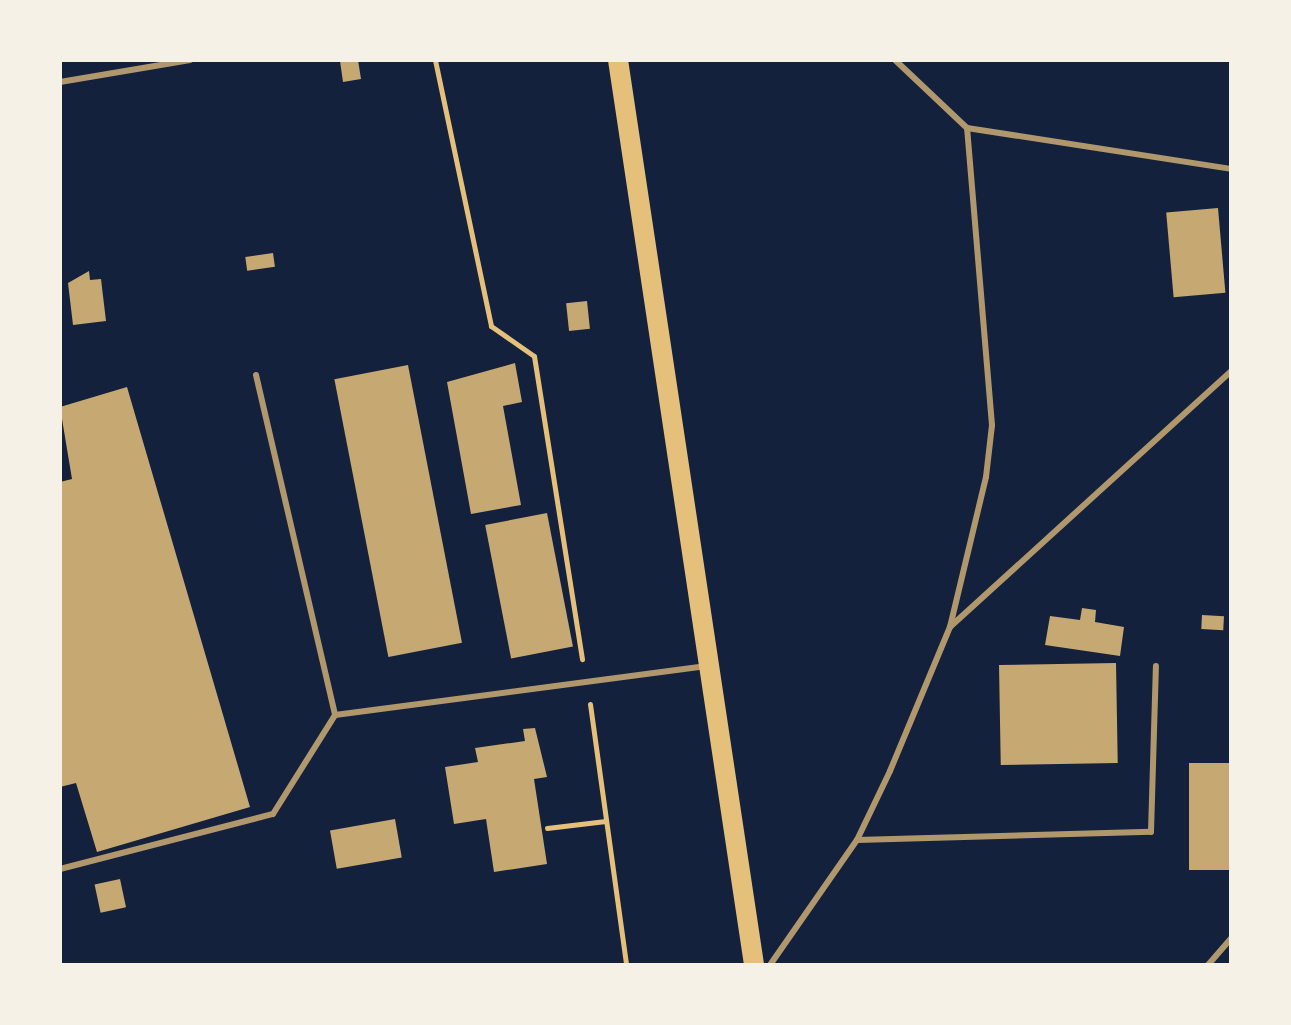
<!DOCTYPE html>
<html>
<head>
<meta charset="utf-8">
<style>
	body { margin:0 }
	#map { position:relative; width:1291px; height:1025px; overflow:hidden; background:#14213d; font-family:"Work Sans",sans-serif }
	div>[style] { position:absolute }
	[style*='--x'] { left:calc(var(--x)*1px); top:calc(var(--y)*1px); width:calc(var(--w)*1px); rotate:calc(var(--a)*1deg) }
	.building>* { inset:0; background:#c6a872; transform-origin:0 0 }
	.path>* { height:5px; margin:-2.5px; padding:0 2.5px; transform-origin:2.5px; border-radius:2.5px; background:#e5c07b }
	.service>* { height:6px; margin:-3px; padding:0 3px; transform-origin:3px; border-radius:3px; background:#b1986c }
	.primary>* { height:20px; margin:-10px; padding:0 10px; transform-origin:10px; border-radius:10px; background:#e5c07b }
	span { translate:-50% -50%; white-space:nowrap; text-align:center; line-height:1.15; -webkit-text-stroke:8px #f6f1e7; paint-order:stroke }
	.frame { position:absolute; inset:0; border:62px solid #f6f1e7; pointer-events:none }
</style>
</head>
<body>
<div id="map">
	<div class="building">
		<i style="clip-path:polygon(348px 60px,358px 60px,361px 79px,343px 82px,340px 61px)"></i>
		<i style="left:1218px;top:208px;width:85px;height:52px;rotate:85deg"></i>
		<i style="left:273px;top:253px;width:14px;height:28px;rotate:82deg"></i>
		<i style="clip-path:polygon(89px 271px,90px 280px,101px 279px,106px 321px,73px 325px,68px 283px)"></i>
		<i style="left:587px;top:301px;width:28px;height:21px;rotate:84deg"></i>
		<i style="clip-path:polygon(515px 363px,522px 402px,503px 406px,521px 505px,471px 514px,447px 382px)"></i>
		<i style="left:408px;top:365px;width:283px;height:75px;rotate:79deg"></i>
		<i style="clip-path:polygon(127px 387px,250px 807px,97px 852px,76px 783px,60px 787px,60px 482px,72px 479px,60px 407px)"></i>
		<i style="left:547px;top:513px;width:136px;height:63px;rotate:79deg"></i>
		<i style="clip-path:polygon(1082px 608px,1096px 610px,1095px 622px,1124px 627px,1120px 656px,1045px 645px,1050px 616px,1080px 620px)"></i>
		<i style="left:1202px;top:615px;width:22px;height:14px;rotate:3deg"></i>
		<i style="left:1116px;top:663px;width:100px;height:117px;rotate:89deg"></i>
		<i style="clip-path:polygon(535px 728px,547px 777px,534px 779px,547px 864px,494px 872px,486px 819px,454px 824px,445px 767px,478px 762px,475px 748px,525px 741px,523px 729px)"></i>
		<i style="left:1189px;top:763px;width:42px;height:107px"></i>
		<i style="left:395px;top:819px;width:39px;height:66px;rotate:80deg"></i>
		<i style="left:120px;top:879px;width:29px;height:26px;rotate:78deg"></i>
	</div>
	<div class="path">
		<i style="--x:435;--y:60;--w:272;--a:78.1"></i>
		<i style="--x:491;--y:326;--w:52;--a:34.9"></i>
		<i style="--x:534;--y:356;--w:307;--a:81"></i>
		<i style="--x:590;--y:704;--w:263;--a:82.1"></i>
		<i style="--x:547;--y:828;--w:59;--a:-6.8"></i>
	</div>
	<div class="service">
		<i style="--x:60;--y:82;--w:132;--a:-9.6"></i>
		<i style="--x:967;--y:128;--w:267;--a:8.8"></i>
		<i style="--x:256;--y:375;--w:349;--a:76.9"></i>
		<i style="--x:335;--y:715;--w:373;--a:-7.5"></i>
		<i style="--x:950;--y:627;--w:380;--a:-42.3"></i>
		<i style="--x:857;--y:840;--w:294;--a:-1.6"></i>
		<i style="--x:1151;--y:832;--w:166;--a:-88.3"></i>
		<i style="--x:60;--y:869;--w:220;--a:-14.5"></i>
		<i style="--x:273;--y:814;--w:117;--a:-57.9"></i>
		<i style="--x:770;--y:965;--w:152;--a:-55.2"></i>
		<i style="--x:857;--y:840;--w:76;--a:-64.4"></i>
		<i style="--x:890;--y:771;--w:156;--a:-67.4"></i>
		<i style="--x:950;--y:627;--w:154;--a:-76.5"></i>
		<i style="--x:986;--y:477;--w:52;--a:-83.4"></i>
		<i style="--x:992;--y:425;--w:298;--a:-94.8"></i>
		<i style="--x:967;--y:128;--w:99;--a:-136.6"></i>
		<i style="--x:1208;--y:965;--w:35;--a:-49"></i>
	</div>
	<div class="primary">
		<i style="--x:618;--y:60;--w:915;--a:81.45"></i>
	</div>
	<div class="frame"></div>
</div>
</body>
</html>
